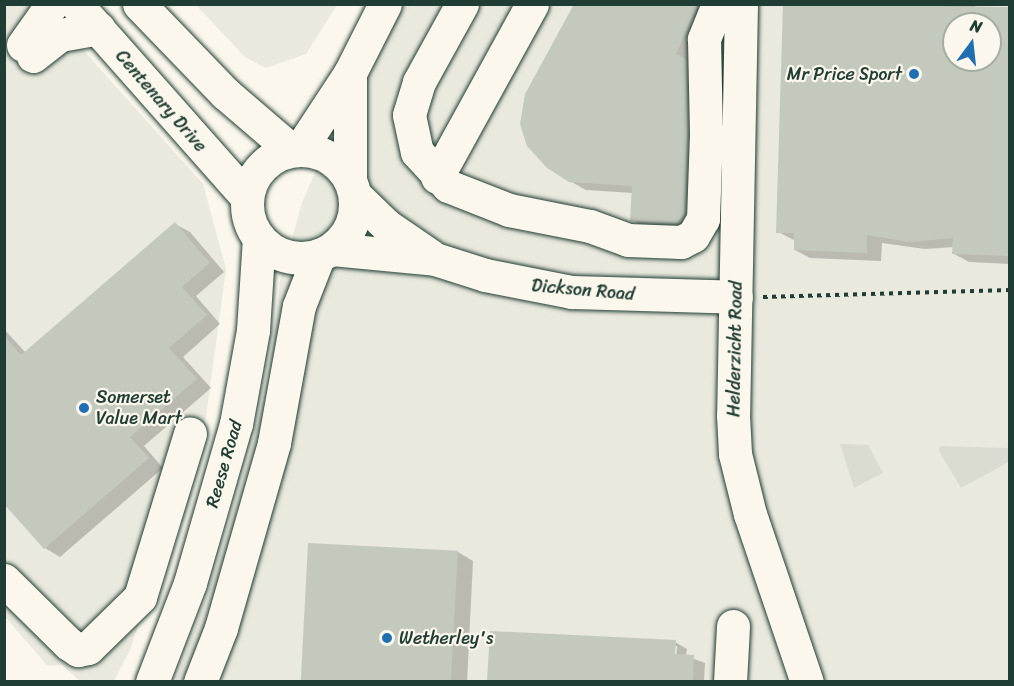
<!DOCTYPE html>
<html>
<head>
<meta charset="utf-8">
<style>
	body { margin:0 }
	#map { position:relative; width:1014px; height:686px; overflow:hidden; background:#fbf7ec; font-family:Sriracha,sans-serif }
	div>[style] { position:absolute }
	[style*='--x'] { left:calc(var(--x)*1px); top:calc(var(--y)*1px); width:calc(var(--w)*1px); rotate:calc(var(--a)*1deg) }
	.built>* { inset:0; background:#eae9de }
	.green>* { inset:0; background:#dbdcd1 }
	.shadow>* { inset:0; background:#0003 }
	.building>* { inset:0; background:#c4c9be; transform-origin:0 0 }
	.path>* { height:4px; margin-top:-2px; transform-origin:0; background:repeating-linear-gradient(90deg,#1f3d34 0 4.5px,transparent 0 9px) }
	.roads { filter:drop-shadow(0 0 2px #1f3d34) drop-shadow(0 0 2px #1f3d34) }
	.minor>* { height:33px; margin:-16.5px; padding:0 16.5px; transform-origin:16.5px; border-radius:16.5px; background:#fbf7ec }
	.minor>.ring { margin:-16.5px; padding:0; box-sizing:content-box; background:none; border:33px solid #fbf7ec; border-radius:50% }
	.dots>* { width:16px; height:16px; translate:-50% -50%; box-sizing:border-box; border:3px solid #fbf7ec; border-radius:50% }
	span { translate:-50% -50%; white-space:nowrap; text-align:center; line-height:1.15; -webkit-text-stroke:4.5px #fbf7ec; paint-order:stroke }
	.poi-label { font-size:18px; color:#1f3d34 }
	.right { translate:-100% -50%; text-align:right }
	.left { translate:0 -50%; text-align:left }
	.street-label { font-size:18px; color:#1f3d34 }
	.frame { position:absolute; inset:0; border:6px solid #1f3d34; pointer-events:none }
	.north { position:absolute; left:942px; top:12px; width:60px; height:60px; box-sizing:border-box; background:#fbf7ec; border:2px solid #a3ada2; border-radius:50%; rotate:15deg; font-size:16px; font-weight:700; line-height:24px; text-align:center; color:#1f3d34 }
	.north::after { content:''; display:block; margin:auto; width:21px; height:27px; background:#1f6fb2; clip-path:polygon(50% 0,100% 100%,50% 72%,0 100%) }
</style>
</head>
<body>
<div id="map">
	<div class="built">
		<i style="clip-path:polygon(4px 5px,43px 5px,203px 184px,226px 269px,206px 417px,130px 650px,114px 681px,80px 681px,62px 665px,48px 666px,5px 617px)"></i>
		<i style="clip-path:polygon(196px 5px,337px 5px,306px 54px,266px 68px,245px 57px)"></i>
		<i style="clip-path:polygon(evenodd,387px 5px,1009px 5px,1009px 681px,175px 682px,210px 587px,255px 433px,269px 378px,280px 281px,302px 203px,387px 5px,954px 24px,990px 24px,990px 60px,954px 60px,954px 24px)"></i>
	</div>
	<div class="green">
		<i style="clip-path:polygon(840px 444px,868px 445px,883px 473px,854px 488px)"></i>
		<i style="clip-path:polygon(940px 446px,1009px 448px,1009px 462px,961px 488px,939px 451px)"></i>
	</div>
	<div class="shadow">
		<i style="clip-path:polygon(576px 4px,715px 4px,695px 229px,646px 228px,631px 220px,633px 193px,586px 190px,570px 181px)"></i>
		<i style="clip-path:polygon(evenodd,784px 4px,975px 4px,975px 8px,1010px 9px,1010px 264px,969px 262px,954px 254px,954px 247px,925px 249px,882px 243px,881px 261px,810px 258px,795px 250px,796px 241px,778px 232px,784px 4px,954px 24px,990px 24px,990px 60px,954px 60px,954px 24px)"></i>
		<i style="clip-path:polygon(175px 224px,190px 232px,224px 272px,196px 296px,220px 324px,183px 357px,211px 388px,144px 446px,163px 468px,60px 557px,45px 548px,4px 502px,4px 329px,26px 353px)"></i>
		<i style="clip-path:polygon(309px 544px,458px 552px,473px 561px,467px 682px,302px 682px)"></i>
		<i style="clip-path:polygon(evenodd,491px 632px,675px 642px,687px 649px,686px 656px,705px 663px,704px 682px,489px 682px,491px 632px,674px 646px,677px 646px,676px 662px,674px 646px)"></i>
	</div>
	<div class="building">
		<i style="clip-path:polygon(574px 4px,698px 4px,676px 54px,686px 59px,687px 134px,684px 214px,677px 223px,630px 221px,632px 186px,569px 182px,547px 168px,527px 146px,520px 124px,525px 94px)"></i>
		<i style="clip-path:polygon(evenodd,783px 4px,1010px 7px,1010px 256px,952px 254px,953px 238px,909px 242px,867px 235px,867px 253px,794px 250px,794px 233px,776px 233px,783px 4px,954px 24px,990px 24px,990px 60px,954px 60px,954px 24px)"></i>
		<i style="clip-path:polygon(175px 222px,210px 263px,182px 287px,207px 315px,169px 348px,197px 379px,130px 437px,149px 458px,44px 549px,4px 504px,4px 336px,21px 355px)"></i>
		<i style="left:308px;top:543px;width:150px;height:138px;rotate:3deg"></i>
		<i style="clip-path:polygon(490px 631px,676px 640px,675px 654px,694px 655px,693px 681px,487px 681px)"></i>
	</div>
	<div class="path">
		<i style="--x:763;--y:297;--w:247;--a:-1.6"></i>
	</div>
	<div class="roads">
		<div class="minor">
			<i style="--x:76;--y:4;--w:258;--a:48.5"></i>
			<i style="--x:139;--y:4;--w:125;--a:46"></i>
			<i style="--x:226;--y:94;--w:86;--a:40.7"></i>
			<i style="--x:462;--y:4;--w:89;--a:118.9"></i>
			<i style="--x:419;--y:82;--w:34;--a:107"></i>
			<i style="--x:409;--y:115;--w:38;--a:78"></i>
			<i style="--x:417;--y:152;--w:46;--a:47.6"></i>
			<i style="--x:448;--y:186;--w:66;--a:21.5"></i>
			<i style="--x:509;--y:210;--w:83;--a:11.2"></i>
			<i style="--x:590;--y:226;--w:40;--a:20.2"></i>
			<i style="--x:628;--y:240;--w:53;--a:2.2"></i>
			<i style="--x:681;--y:242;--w:13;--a:-27"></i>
			<i style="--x:693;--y:236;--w:20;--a:-60"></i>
			<i style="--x:703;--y:219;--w:85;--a:-88"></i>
			<i style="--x:718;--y:4;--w:38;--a:112"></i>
			<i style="--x:704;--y:39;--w:95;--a:88.8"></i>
			<i style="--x:706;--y:134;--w:21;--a:37"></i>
			<i style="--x:741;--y:4;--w:411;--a:91.1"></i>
			<i style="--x:733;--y:415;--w:39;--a:87"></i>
			<i style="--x:735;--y:454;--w:62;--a:76"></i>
			<i style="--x:750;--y:514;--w:177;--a:71.3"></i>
			<i style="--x:23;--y:45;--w:50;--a:-54.7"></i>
			<i style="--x:33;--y:56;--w:34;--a:-38"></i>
			<i style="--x:60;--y:35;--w:39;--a:-10"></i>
			<i style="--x:300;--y:149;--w:91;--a:-56.7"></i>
			<i style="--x:350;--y:73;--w:77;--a:-63.1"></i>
			<i class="ring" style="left:247px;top:150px;width:75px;height:75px"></i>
			<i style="--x:437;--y:177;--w:197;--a:-61.2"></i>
			<i style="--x:350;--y:178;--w:105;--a:-90"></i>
			<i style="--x:355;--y:195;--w:45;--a:44.1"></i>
			<i style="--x:387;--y:226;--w:53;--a:34.3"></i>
			<i style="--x:332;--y:249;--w:103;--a:5.5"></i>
			<i style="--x:435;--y:259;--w:52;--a:17.7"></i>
			<i style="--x:485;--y:275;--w:89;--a:11.1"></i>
			<i style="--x:572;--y:292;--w:164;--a:1.7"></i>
			<i style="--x:4;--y:580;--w:91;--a:44.6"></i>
			<i style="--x:69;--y:644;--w:11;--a:34"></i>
			<i style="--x:78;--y:650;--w:10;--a:-11"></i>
			<i style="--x:88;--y:648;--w:73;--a:-44.4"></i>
			<i style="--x:140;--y:597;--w:171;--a:-73"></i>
			<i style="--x:152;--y:682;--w:106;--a:-69"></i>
			<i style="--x:190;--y:583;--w:166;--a:-73.9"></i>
			<i style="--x:236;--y:424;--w:96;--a:-79.7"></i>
			<i style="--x:253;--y:330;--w:92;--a:-86.3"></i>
			<i style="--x:200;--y:682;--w:58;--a:-68.7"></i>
			<i style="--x:221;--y:628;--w:192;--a:-74"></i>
			<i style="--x:274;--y:443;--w:139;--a:-79.7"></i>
			<i style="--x:299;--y:306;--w:55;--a:-68.6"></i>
			<i style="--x:730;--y:682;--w:56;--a:-86.9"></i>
		</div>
	</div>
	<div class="dots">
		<i style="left:914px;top:74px;background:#1f6fb2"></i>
		<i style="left:84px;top:408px;background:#1f6fb2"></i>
		<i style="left:387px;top:638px;background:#1f6fb2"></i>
	</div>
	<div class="poi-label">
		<span class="right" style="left:902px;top:74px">Mr Price Sport</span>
		<span class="left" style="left:96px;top:408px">Somerset<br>Value Mart</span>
		<span class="left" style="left:399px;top:638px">Wetherley's</span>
	</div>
	<div class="street-label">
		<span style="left:161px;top:101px;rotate:49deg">Centenary Drive</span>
		<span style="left:583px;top:290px;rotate:5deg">Dickson Road</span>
		<span style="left:735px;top:349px;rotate:-89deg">Helderzicht Road</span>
		<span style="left:224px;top:464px;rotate:-74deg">Reese Road</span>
	</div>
	<div class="frame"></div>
	<div class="north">N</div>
</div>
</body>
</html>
